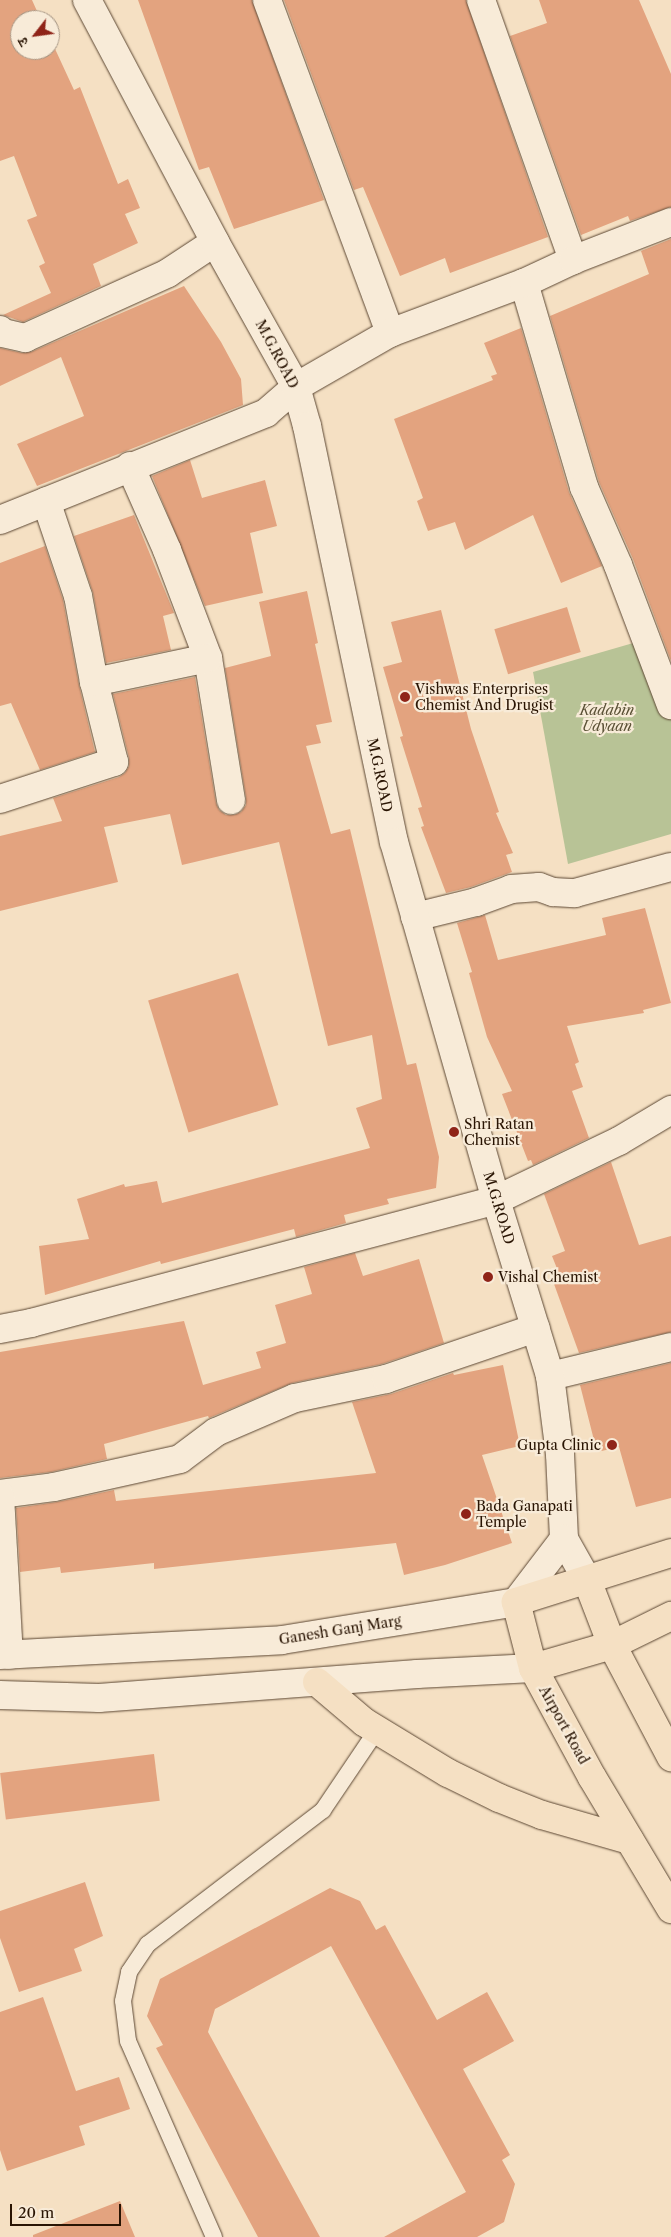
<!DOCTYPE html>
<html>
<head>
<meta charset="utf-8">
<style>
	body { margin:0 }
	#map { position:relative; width:671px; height:2237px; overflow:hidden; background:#f5e0c3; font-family:"Libre Caslon Text","Noto Serif Devanagari",serif }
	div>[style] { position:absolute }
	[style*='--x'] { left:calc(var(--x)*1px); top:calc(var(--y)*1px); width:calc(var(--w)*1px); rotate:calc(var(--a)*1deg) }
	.green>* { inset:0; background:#b8c396 }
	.building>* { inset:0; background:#e3a37f; transform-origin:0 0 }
	.roads { filter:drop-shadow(0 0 1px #5c4733) drop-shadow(0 0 1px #5c4733) }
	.service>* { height:16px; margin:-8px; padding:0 8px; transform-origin:8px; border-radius:8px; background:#f8ebd8 }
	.minor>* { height:28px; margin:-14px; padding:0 14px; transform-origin:14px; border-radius:14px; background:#f8ebd8 }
	.secondary>* { height:28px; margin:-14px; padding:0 14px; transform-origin:14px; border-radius:14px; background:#f8ebd8 }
	.primary>* { height:28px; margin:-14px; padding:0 14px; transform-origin:14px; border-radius:14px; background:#f5e0c3 }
	.dots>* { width:14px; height:14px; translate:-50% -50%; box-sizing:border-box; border:2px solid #f8ebd8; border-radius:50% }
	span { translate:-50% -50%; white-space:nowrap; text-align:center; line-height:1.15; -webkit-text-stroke:4.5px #f8ebd8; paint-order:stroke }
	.street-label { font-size:14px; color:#291403 }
	.poi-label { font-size:14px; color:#291403 }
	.left { translate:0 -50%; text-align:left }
	.right { translate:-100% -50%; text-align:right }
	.park-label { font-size:14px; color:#5b5136; font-style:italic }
	.north { position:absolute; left:10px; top:10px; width:50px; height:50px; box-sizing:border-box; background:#f8ebd8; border:1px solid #a59583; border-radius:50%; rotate:240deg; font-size:14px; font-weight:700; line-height:20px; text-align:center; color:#291403 }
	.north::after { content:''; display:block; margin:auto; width:18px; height:22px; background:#8f2418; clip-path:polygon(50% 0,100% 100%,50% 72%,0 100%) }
	.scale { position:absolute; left:10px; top:2204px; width:111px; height:22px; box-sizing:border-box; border:2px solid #291403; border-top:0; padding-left:6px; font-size:15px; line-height:18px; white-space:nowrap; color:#291403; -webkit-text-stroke:4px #f8ebd8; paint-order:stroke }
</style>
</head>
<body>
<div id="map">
	<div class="green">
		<i style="clip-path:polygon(654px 637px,671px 690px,671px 834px,568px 864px,533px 672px)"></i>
	</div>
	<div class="building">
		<i style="clip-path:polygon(0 0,32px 0,41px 20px,20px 20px,20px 50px,50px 50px,50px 38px,74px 90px,80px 87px,118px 184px,128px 179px,140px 208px,125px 214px,138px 243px,93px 264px,101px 286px,23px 322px,3px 315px,51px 293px,39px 266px,45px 263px,27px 220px,37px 216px,14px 156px,0 161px)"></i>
		<i style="clip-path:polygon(138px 0,252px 0,324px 200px,234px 229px,209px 167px,199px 170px)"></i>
		<i style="clip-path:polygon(284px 0,466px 0,548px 237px,450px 273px,445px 258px,400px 276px,363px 187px,354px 190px)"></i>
		<i style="clip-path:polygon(539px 0,639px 0,671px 74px,671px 207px,630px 221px,628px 216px,581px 235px,510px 36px,547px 23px)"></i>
		<i style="clip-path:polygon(671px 239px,671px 661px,633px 559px,599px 482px,550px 316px,649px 274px,641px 251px)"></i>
		<i style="clip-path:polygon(184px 286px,221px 342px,241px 379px,243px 405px,37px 486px,17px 444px,84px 416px,61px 357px,0 386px,0 348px,22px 353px,31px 352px)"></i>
		<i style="clip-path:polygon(521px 328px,569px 492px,602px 566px,561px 583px,533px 515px,465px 550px,455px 522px,428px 531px,417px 501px,423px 498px,394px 419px,493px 380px,491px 376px,497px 374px,484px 343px)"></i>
		<i style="clip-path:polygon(190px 460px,202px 498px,265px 480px,277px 526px,250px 533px,263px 593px,205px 606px,152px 476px)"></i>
		<i style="clip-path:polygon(134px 515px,174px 613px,163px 616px,171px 650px,106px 663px,93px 593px,74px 536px)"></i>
		<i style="clip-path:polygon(45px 546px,63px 600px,79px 685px,95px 752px,40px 770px,11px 703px,0 706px,0 563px)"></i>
		<i style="clip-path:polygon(307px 591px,318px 643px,315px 644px,332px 722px,316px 725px,321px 743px,306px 746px,331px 834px,350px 829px,407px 1065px,416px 1063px,439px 1157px,436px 1188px,387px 1199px,389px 1204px,344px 1215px,346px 1223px,296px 1237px,294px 1229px,161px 1264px,160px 1261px,45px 1295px,39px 1246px,89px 1239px,77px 1199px,124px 1184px,125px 1187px,157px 1181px,162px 1203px,370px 1148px,356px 1108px,382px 1099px,372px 1035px,328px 1046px,279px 842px,182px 865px,170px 814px,104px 827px,118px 882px,0 911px,0 836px,62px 821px,53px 798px,119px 777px,125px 773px,129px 766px,129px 758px,113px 694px,195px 677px,216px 803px,219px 810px,226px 815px,234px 815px,241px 812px,246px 805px,246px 798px,225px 668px,271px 656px,259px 602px)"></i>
		<i style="left:567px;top:607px;width:47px;height:76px;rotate:73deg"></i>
		<i style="clip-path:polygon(441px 610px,471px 729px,499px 812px,496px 813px,513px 853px,506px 855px,512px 872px,471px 887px,446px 893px,421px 827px,424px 826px,418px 808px,422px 807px,400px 737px,403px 736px,383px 667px,402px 662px,391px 622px)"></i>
		<i style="clip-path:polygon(645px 908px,671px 1003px,643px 1010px,644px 1013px,567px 1026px,579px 1062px,575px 1064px,583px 1087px,572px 1091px,589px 1138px,533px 1165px,531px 1160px,528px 1161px,502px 1094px,512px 1091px,487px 1037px,469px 973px,472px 972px,457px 923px,485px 915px,498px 960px,606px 935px,602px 918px)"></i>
		<i style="left:238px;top:973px;width:138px;height:94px;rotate:73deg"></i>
		<i style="clip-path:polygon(611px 1162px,639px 1245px,671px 1236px,671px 1332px,579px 1353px,554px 1284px,562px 1281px,552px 1256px,565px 1251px,544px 1194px)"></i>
		<i style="clip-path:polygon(355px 1253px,363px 1276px,419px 1259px,444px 1343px,382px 1364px,292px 1383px,209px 1418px,208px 1416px,104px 1444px,107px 1459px,51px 1472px,0 1478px,0 1352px,184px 1321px,203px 1385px,261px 1368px,256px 1352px,286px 1343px,275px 1305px,312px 1294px,304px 1267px)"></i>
		<i style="clip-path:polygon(671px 1363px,671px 1498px,636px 1507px,619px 1447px,597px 1452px,580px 1385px)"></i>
		<i style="clip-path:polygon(503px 1365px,520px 1446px,482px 1455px,512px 1543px,445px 1565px,404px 1575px,396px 1543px,154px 1569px,154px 1563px,61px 1573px,60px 1567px,20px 1572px,16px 1508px,57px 1502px,114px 1490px,116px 1501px,376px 1473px,352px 1402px,391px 1394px,453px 1373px,454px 1375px)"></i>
		<i style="left:154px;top:1754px;width:47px;height:155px;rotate:83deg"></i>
		<i style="clip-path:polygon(85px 1882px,103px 1936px,74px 1949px,82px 1971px,19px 1992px,0 1938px,0 1911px)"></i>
		<i style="clip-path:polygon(330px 1888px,360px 1901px,376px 1930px,385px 1925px,437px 2020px,487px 1992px,514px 2041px,463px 2069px,510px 2155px,502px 2160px,515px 2184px,504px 2222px,477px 2237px,384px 2237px,466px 2192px,331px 1946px,215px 2009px,208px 2032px,320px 2237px,258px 2237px,156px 2048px,163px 2045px,147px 2016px,160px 1979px)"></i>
		<i style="clip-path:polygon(43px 1997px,76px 2091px,119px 2077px,130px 2109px,79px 2126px,85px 2145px,7px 2171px,0 2150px,0 2012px)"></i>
		<i style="clip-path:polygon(120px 2201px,135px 2237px,33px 2237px,33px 2235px)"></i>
	</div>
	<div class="roads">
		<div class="service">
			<i style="--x:214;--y:2237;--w:214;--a:-113.7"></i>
			<i style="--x:128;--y:2041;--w:40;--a:-97.1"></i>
			<i style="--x:123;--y:2001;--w:30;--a:-78"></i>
			<i style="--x:129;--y:1972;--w:34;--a:-56"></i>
			<i style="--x:148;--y:1944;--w:220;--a:-37.4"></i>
			<i style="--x:323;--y:1810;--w:97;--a:-56"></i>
		</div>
		<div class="minor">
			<i style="--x:267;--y:0;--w:355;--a:69.7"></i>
			<i style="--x:481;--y:0;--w:276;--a:70.5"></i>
			<i style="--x:524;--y:283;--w:213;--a:73.6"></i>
			<i style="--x:584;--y:487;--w:85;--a:66.4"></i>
			<i style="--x:618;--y:565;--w:150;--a:69.3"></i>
			<i style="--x:0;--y:330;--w:4;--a:45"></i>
			<i style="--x:3;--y:333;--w:23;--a:13"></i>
			<i style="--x:25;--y:338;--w:157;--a:-24.4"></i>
			<i style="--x:168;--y:273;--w:56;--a:-33.4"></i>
			<i style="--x:130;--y:466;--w:92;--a:66.2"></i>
			<i style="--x:167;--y:550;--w:116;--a:69.2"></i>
			<i style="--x:208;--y:658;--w:144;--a:80.8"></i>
			<i style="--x:0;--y:520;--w:287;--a:-21.9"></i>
			<i style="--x:266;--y:413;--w:40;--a:-41"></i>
			<i style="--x:296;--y:387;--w:108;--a:-29.9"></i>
			<i style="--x:390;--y:333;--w:143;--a:-20.5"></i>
			<i style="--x:524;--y:283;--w:54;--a:-25.1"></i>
			<i style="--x:573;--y:260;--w:105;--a:-21.2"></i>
			<i style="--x:94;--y:682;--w:116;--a:-11.9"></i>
			<i style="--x:0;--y:799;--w:120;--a:-18"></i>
			<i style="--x:114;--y:762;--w:82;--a:-104"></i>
			<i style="--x:94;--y:682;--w:87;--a:-100.5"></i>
			<i style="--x:78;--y:596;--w:100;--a:-108.6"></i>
			<i style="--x:415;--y:917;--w:63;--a:-13.8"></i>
			<i style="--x:476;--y:902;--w:37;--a:-20"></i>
			<i style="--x:511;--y:889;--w:28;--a:-4"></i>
			<i style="--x:539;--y:887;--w:15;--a:20"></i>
			<i style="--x:553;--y:892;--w:22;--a:3"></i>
			<i style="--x:575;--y:893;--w:99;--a:-15.2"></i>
			<i style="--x:0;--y:1329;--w:32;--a:-11"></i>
			<i style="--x:31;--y:1323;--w:481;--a:-14.8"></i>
			<i style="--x:496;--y:1200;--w:136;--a:-25.6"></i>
			<i style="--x:619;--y:1141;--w:61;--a:-30.8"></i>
			<i style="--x:550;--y:1376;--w:124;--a:-13.5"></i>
			<i style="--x:0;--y:1494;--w:54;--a:-7.4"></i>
			<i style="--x:54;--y:1487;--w:129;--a:-12.5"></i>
			<i style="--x:180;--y:1459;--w:45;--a:-36.9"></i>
			<i style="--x:216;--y:1432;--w:86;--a:-23.3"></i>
			<i style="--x:295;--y:1398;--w:93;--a:-11.8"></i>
			<i style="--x:386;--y:1379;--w:158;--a:-18.8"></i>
			<i style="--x:0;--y:1496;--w:159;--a:86.8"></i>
		</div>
		<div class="secondary">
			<i style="--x:87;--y:0;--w:274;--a:62.1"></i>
			<i style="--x:215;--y:242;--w:166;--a:60.8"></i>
			<i style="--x:296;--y:387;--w:41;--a:74.2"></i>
			<i style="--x:307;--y:426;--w:425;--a:78.2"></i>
			<i style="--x:394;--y:842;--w:372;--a:74.1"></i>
			<i style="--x:496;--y:1200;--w:184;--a:72.9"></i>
			<i style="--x:550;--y:1376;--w:79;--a:82.7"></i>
			<i style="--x:560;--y:1454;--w:85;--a:87.3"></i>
			<i style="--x:564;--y:1539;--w:47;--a:60.7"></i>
			<i style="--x:0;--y:1655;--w:282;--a:-3"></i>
			<i style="--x:282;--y:1640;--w:237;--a:-9.2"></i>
			<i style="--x:516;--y:1602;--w:79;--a:-52.7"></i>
			<i style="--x:0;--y:1695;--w:99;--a:1.7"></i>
			<i style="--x:99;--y:1698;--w:319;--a:-4.3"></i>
			<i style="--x:417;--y:1674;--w:116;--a:-3"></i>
		</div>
		<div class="primary">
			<i style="--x:671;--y:1553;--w:163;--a:162.5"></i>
			<i style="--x:516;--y:1602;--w:68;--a:75.6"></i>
			<i style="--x:533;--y:1668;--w:124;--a:61.6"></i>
			<i style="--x:592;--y:1777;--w:154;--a:59.1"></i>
			<i style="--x:587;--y:1580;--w:70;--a:69"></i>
			<i style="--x:612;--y:1645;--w:127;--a:62.2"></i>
			<i style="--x:533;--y:1668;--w:82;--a:-16.2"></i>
			<i style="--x:612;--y:1645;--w:66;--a:-26.2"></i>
			<i style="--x:317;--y:1682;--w:62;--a:40.4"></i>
			<i style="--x:364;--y:1722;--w:98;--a:31.3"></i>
			<i style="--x:448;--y:1773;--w:57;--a:26.1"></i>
			<i style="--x:499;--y:1798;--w:46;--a:21.6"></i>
			<i style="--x:542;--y:1815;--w:91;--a:16"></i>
		</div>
	</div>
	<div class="dots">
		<i style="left:405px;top:697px;background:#8f2418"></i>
		<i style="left:454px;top:1132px;background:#8f2418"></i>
		<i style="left:488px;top:1277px;background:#8f2418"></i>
		<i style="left:612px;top:1445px;background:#8f2418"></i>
		<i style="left:466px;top:1514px;background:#8f2418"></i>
	</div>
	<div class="street-label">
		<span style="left:277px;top:354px;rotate:62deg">M.G.ROAD</span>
		<span style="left:380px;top:775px;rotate:78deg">M.G.ROAD</span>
		<span style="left:499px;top:1208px;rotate:73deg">M.G.ROAD</span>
		<span style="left:340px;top:1630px;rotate:-9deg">Ganesh Ganj Marg</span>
		<span style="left:564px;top:1725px;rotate:61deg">Airport Road</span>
	</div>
	<div class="poi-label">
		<span class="left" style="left:415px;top:697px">Vishwas Enterprises<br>Chemist And Drugist</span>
		<span class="left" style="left:464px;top:1132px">Shri Ratan<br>Chemist</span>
		<span class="left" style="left:498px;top:1277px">Vishal Chemist</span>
		<span class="right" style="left:601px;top:1445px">Gupta Clinic</span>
		<span class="left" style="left:476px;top:1514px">Bada Ganapati<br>Temple</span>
	</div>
	<div class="park-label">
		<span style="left:607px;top:718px">Kadabin<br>Udyaan</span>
	</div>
	<div class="north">उ</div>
	<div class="scale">20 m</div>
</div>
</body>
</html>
